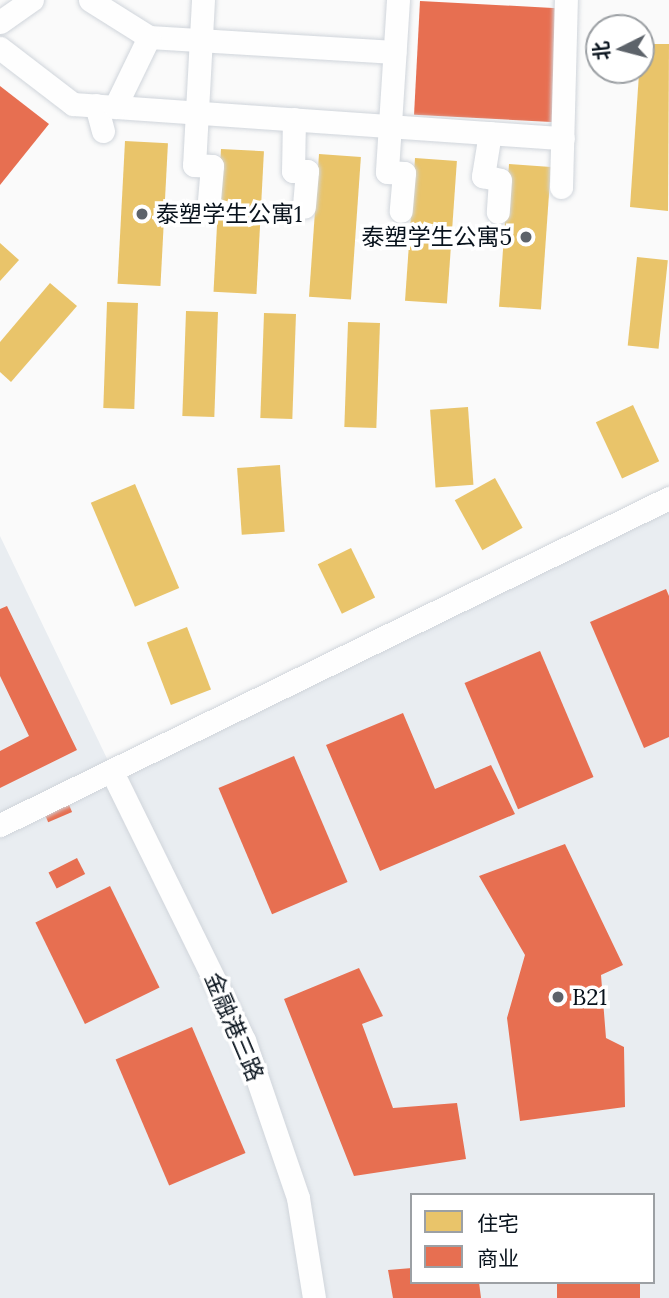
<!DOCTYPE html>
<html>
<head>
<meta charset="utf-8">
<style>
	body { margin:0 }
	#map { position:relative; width:669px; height:1298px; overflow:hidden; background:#fafafa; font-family:Lora,"Noto Sans SC",serif }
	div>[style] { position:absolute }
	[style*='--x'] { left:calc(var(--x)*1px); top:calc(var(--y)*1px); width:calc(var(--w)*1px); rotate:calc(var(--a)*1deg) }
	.built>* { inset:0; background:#e9edf1 }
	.homes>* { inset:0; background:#e9c46a; transform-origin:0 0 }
	.shops>* { inset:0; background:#e76f51; transform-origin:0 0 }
	.roads { filter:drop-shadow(0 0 2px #d0d5db) drop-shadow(0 0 2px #d0d5db) }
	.minor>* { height:23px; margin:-11.5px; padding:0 11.5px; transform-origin:11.5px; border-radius:11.5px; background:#fefefe }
	.dots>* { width:19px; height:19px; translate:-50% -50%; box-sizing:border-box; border:4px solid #fff; border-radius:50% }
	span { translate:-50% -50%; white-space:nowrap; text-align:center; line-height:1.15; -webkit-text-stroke:7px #fff; paint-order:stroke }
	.poi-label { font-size:23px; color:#08121c }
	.left { translate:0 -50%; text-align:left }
	.right { translate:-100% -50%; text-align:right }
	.street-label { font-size:23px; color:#08121c }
	.legend { position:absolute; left:410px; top:1193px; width:245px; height:91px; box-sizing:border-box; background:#fff; border:2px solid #9ca0a4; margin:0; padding:9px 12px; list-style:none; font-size:21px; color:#08121c }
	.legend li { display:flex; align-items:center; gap:14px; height:35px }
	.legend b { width:35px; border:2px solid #9ca0a4 }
	.north { position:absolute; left:585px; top:14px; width:70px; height:70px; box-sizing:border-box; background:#fff; border:2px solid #9ca0a4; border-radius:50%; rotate:264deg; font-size:19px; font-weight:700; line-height:28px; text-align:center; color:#08121c }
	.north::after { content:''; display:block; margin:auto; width:24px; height:32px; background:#5d636a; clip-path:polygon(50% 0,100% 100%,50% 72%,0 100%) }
</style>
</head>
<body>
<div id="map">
	<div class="built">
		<i style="clip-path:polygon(evenodd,669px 496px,669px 1298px,0 1298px,0 536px,113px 771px,669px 496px,412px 1195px,653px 1195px,653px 1282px,412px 1282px,412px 1195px)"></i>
	</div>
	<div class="homes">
		<i style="clip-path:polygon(641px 44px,669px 44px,668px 211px,630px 207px)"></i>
		<i style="left:125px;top:141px;width:43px;height:143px;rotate:3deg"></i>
		<i style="left:221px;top:149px;width:43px;height:143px;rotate:3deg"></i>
		<i style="left:319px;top:154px;width:42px;height:143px;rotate:4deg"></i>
		<i style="left:415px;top:158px;width:42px;height:143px;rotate:4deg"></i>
		<i style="left:509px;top:164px;width:42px;height:143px;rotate:4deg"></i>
		<i style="clip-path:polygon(0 243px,19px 260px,0 281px)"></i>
		<i style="left:637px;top:257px;width:31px;height:89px;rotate:6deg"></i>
		<i style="clip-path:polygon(50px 283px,77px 306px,11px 382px,0 372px,0 342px)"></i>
		<i style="left:107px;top:302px;width:31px;height:106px;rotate:2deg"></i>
		<i style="left:186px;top:311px;width:32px;height:105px;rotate:2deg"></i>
		<i style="left:264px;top:313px;width:32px;height:105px;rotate:2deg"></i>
		<i style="left:348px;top:322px;width:32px;height:105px;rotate:2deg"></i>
		<i style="left:633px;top:405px;width:62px;height:41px;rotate:65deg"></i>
		<i style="left:468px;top:407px;width:78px;height:38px;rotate:86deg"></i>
		<i style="left:280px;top:465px;width:67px;height:43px;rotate:86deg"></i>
		<i style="left:495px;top:478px;width:57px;height:46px;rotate:61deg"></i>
		<i style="left:135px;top:484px;width:113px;height:48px;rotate:67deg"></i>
		<i style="left:351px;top:548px;width:55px;height:37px;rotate:64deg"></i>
		<i style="left:187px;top:627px;width:67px;height:43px;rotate:69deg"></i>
	</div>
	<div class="shops">
		<i style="left:420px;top:1px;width:142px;height:114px;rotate:3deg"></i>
		<i style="clip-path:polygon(0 86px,49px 124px,0 185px)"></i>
		<i style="clip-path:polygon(666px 589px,669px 596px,669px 737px,644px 748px,590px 622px)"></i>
		<i style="clip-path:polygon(7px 606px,77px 750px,0 788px,0 751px,29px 736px,0 676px,0 609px)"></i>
		<i style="left:540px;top:651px;width:137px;height:82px;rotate:67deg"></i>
		<i style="clip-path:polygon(403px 713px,435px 789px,491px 765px,515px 814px,380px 871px,326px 745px)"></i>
		<i style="left:294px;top:756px;width:137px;height:82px;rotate:67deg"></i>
		<i style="left:67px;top:800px;width:13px;height:26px;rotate:67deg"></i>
		<i style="clip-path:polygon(565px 844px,623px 965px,601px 975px,606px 1038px,624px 1047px,625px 1107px,520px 1121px,507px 1018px,525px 955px,479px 876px)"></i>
		<i style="left:77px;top:858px;width:18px;height:32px;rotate:63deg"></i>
		<i style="left:110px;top:886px;width:113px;height:83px;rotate:64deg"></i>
		<i style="clip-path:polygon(359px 968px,383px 1016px,362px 1024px,393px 1108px,457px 1103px,466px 1159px,354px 1176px,284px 999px)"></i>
		<i style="left:192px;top:1027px;width:137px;height:83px;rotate:67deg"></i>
		<i style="clip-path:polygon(412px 1268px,412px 1282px,479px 1282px,481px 1298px,393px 1298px,388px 1270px)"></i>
		<i style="left:557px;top:1282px;width:83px;height:16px"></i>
	</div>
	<div class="roads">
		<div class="minor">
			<i style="--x:90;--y:0;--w:70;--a:32.1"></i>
			<i style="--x:149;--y:37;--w:246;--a:3.5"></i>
			<i style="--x:203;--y:0;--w:165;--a:93.1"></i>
			<i style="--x:194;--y:165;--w:18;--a:3"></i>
			<i style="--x:212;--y:166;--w:37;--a:95"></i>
			<i style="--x:398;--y:0;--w:172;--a:93.7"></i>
			<i style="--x:387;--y:172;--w:17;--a:3"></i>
			<i style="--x:404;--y:173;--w:38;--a:95"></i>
			<i style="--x:0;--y:22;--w:39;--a:-35"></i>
			<i style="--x:0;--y:48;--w:92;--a:37.5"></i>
			<i style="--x:73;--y:104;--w:491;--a:4"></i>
			<i style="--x:96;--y:105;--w:27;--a:75"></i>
			<i style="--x:115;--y:107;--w:78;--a:-64.1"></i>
			<i style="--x:294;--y:119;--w:52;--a:91.1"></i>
			<i style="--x:293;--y:171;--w:14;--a:0"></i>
			<i style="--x:307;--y:171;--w:36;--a:95"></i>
			<i style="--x:490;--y:133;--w:44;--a:99.2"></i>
			<i style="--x:483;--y:176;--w:17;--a:13"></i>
			<i style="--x:500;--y:180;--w:32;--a:94"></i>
			<i style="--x:561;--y:187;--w:187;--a:-88.5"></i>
			<i style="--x:112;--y:772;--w:299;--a:63.8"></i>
			<i style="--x:244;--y:1040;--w:167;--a:71.1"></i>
			<i style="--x:298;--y:1198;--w:101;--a:80.9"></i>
			<i style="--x:0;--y:825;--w:745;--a:-26.05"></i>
		</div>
	</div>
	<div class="dots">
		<i style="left:142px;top:214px;background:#5d636a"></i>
		<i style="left:526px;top:237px;background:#5d636a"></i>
		<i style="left:558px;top:997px;background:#5d636a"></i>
	</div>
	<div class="poi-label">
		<span class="left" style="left:156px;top:214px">泰塑学生公寓1</span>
		<span class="right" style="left:512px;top:237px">泰塑学生公寓5</span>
		<span class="left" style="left:572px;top:997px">B21</span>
	</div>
	<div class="street-label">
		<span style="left:234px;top:1027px;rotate:67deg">金融港三路</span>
	</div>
	<ul class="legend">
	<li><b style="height:19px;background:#e9c46a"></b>住宅</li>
	<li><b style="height:19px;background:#e76f51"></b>商业</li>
	</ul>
	<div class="north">北</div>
</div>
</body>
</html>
